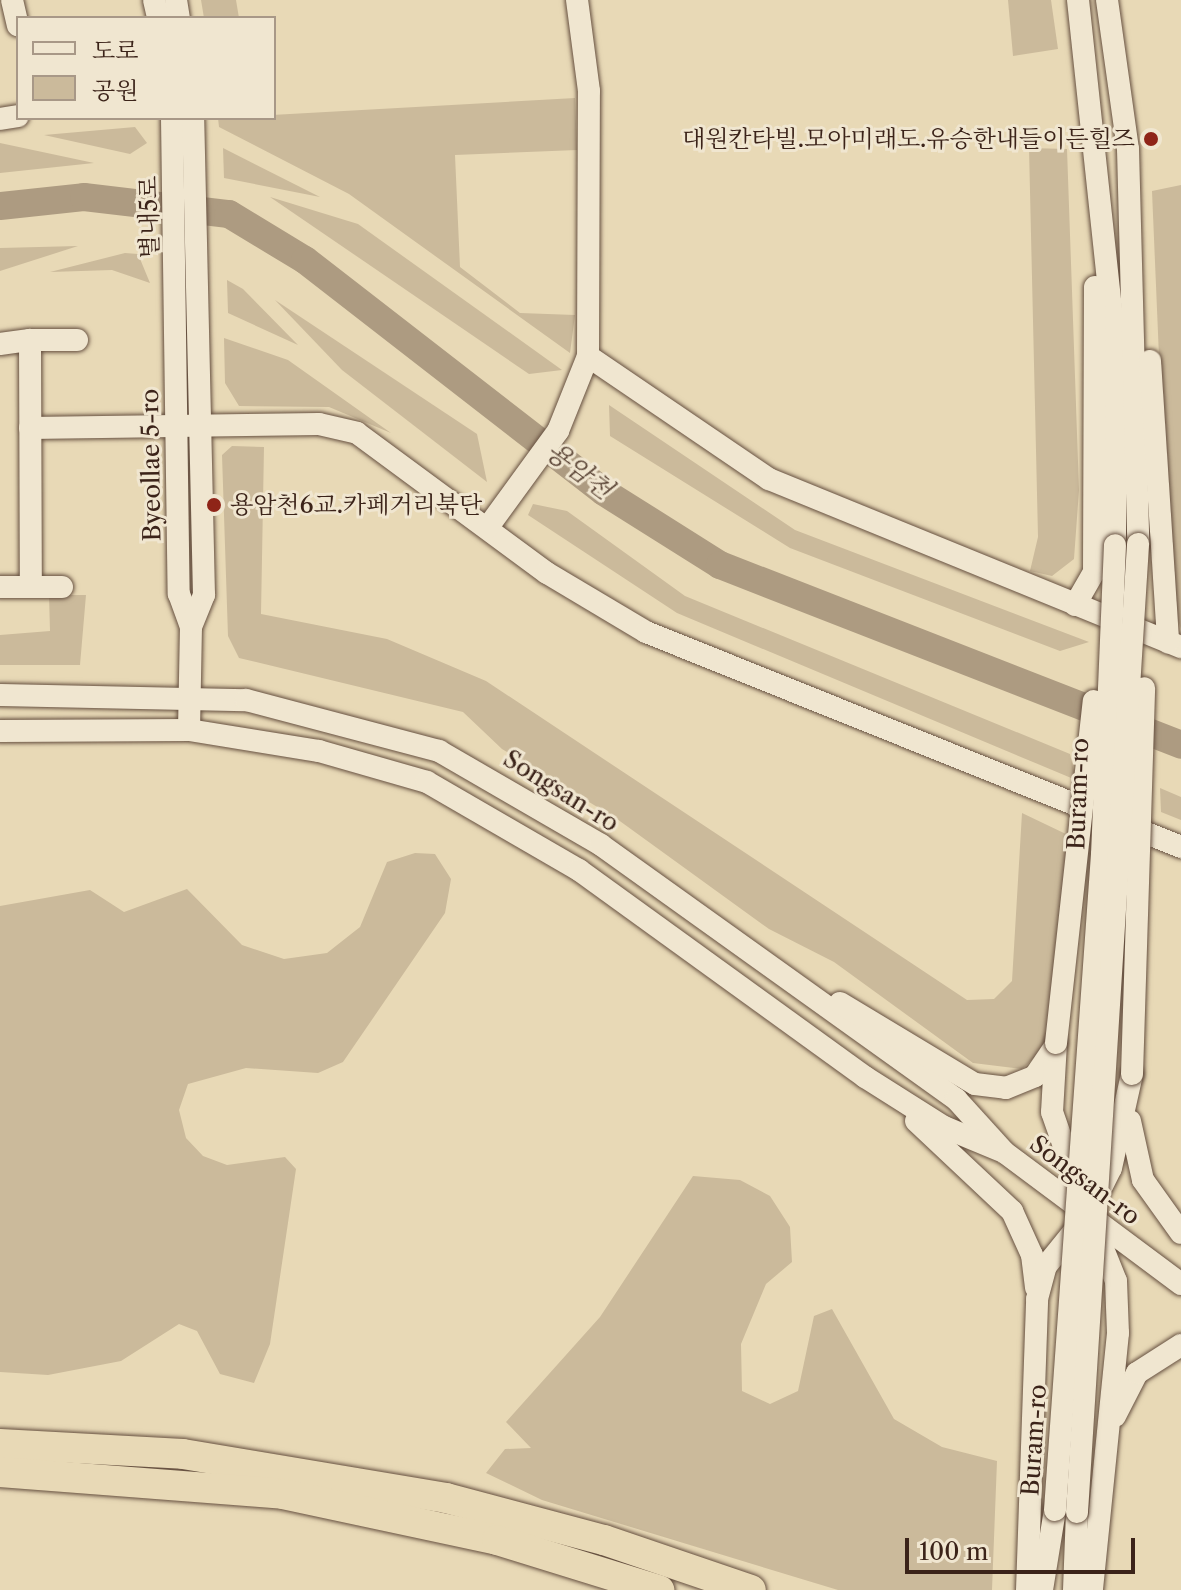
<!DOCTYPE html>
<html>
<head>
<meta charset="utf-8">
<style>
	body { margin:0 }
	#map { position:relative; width:1181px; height:1590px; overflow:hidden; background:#e8d9b6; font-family:"Libre Caslon Text","Noto Serif KR",serif }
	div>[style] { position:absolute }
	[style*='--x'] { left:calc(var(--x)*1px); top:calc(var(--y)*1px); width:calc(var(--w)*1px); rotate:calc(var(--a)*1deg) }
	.green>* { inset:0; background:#cbba9b }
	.river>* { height:28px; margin:-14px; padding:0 14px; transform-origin:14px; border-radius:14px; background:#ad9b81 }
	.roads { filter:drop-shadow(0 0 2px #665040) drop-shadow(0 0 2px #665040) }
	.minor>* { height:22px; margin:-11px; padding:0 11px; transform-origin:11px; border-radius:11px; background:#f0e6d0 }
	.highway>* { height:30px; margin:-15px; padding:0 15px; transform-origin:15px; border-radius:15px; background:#e8d9b6 }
	.bridges { filter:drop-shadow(0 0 2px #665040) drop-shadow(0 0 2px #665040) }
	.minor-bridge>* { height:22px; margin:-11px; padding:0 11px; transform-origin:11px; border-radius:11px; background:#f0e6d0 }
	.dots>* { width:22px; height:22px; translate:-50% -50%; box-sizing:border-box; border:4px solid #f0e6d0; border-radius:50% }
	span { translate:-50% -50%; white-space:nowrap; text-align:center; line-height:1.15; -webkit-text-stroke:6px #f0e6d0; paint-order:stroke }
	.poi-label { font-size:24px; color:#3b2319 }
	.right { translate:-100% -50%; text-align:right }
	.left { translate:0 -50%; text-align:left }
	.street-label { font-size:24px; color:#3b2319 }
	.water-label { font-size:26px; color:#5d4738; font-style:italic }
	.legend { position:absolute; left:16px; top:16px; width:260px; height:104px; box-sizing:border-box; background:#f0e6d0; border:2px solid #a89887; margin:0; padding:10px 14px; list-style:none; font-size:24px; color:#3b2319 }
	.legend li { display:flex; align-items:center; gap:16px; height:40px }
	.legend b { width:40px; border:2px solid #a89887 }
	.scale { position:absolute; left:905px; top:1538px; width:230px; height:36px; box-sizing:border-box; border:4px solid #3b2319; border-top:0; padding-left:10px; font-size:24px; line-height:28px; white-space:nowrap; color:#3b2319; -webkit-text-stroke:6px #f0e6d0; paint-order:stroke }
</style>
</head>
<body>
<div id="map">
	<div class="green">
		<i style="clip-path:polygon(201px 0,236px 0,239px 18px,204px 18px)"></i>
		<i style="clip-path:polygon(1008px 0,1051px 0,1058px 49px,1013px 56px)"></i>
		<i style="clip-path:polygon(575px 98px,577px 150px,455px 155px,460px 267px,520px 313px,575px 315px,570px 353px,349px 194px,219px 127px,218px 118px)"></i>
		<i style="clip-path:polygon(135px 127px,147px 143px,130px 154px,44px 135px)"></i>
		<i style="clip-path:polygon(0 143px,94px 163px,0 173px)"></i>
		<i style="clip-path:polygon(223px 148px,320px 197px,224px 178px)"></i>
		<i style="clip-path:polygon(1029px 148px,1067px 149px,1079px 490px,1074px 559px,1052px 576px,1030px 571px,1038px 537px)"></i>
		<i style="clip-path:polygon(1181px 185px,1181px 629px,1169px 593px,1152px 191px)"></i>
		<i style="clip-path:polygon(270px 197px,358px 224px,562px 370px,529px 374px)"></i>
		<i style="clip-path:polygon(78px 246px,0 271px,0 248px)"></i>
		<i style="clip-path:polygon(125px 253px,138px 254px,150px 283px,112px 270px,50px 272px)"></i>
		<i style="clip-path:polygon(227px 280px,243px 289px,298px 345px,228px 313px)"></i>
		<i style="clip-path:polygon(275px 300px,477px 434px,487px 482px,342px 370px)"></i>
		<i style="clip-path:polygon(224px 338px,288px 360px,391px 433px,329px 407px,239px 406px,225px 383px)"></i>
		<i style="clip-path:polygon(609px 405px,795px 530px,1089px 642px,1060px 651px,790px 548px,610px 436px)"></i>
		<i style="clip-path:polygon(232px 446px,264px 447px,261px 614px,387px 639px,486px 681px,967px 1000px,994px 999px,1012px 981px,1022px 813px,1068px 835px,1051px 1033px,1038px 1054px,1022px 1069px,973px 1063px,834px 962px,769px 929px,617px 819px,502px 749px,463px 712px,239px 658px,228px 636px,222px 455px)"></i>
		<i style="clip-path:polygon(533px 504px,567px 511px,685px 596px,1070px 754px,1076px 780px,677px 613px,528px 515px)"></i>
		<i style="clip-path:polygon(49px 595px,86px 595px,80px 665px,0 665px,0 635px,50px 631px)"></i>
		<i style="clip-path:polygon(1160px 788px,1181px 797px,1181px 820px,1161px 812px)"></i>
		<i style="clip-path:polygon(415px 853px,435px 854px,451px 879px,445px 913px,343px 1062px,318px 1073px,246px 1068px,188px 1084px,179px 1110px,186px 1138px,203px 1156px,227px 1165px,285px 1157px,296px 1169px,270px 1344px,254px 1383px,220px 1374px,197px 1331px,179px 1324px,121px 1361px,48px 1375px,0 1372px,0 906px,90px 890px,124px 912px,187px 889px,242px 945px,284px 959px,327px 953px,360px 927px,387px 862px)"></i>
		<i style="clip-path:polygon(693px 1176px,740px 1180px,770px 1196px,790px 1227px,792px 1262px,766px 1284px,741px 1344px,742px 1391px,770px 1404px,798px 1391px,814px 1316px,832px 1309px,894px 1419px,942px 1447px,997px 1461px,992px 1590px,838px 1590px,542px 1500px,486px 1473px,505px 1449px,531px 1448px,506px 1422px,600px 1317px)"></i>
	</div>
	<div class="river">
		<i style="--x:0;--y:206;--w:84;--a:-6.1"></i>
		<i style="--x:84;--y:197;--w:146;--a:6.7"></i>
		<i style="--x:229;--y:214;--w:89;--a:31.2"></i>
		<i style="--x:305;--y:260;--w:378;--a:37.8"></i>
		<i style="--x:604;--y:492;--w:137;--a:32.2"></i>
		<i style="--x:720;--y:565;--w:495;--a:21.3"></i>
	</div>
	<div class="roads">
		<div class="minor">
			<i style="--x:12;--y:0;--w:26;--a:77"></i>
			<i style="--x:154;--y:0;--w:18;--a:77"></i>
			<i style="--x:176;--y:0;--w:18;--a:81"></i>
			<i style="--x:1078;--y:0;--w:350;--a:83.9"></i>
			<i style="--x:1115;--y:348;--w:197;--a:90"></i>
			<i style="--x:1107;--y:0;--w:150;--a:82"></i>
			<i style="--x:1128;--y:149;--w:395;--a:88.5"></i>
			<i style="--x:172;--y:118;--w:476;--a:89.2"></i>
			<i style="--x:179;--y:594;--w:35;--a:70"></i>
			<i style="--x:0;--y:119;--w:18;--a:-9"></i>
			<i style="--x:30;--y:340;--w:47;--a:0"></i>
			<i style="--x:0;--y:344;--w:30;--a:-8"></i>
			<i style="--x:30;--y:340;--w:247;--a:89.8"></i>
			<i style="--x:31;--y:587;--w:31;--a:180"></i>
			<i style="--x:588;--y:356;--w:219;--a:34.2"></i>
			<i style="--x:769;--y:479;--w:445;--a:22.2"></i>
			<i style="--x:1150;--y:361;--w:282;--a:86.3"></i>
			<i style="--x:30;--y:428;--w:289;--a:-0.8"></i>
			<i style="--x:319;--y:424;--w:39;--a:13"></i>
			<i style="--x:357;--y:433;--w:236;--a:36.4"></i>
			<i style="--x:547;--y:573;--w:115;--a:30.8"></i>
			<i style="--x:646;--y:632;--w:577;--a:21.89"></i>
			<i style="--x:488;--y:527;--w:119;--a:-53.9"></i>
			<i style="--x:558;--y:431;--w:81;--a:-68.2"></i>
			<i style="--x:588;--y:356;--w:265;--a:-89.8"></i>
			<i style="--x:589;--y:91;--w:92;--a:-97.5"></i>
			<i style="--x:31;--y:587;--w:31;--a:0"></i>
			<i style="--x:1075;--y:605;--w:38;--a:-60"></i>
			<i style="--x:1094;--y:572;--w:285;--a:-89.8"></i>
			<i style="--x:0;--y:695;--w:246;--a:1.2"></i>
			<i style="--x:246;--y:700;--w:200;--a:14.8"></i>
			<i style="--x:439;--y:751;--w:187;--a:30.1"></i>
			<i style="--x:601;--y:845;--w:437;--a:35.6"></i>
			<i style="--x:956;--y:1099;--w:72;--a:47.8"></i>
			<i style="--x:1004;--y:1152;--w:221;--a:36.7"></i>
			<i style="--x:189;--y:730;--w:103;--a:-88.9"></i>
			<i style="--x:191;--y:627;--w:35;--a:-68"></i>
			<i style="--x:204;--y:595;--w:477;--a:-91.3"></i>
			<i style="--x:0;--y:731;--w:189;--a:-0.3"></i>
			<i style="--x:189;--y:730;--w:132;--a:9.2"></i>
			<i style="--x:319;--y:751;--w:112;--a:16"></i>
			<i style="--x:427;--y:782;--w:176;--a:30.1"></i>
			<i style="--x:579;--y:870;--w:353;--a:35.9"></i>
			<i style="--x:865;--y:1077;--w:93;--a:32.3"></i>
			<i style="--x:944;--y:1127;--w:60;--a:22.7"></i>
			<i style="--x:840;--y:1003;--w:157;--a:31"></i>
			<i style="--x:975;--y:1084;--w:31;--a:7"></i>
			<i style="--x:1006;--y:1088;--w:31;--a:-22"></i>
			<i style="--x:1035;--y:1076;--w:34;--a:-56"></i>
			<i style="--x:1056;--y:1043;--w:69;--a:93.3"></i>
			<i style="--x:1052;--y:1112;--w:82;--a:70.7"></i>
			<i style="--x:916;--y:1121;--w:132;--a:43.2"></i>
			<i style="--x:1012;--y:1211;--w:48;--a:65.6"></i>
			<i style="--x:1032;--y:1255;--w:33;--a:83"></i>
			<i style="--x:1130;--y:1121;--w:60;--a:77.6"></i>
			<i style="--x:1143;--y:1180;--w:65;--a:54.4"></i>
			<i style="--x:1092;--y:1221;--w:65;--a:68.2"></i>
			<i style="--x:1116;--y:1281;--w:52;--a:87.8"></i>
			<i style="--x:1118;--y:1333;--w:258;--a:95.8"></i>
			<i style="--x:1115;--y:1416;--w:48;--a:-62.9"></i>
			<i style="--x:1137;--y:1373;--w:52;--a:-32.5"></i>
			<i style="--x:1027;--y:1590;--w:291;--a:-88"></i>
			<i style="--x:1037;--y:1299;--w:34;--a:-75"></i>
			<i style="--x:1046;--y:1266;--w:67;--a:-51.1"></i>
			<i style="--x:1088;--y:1214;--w:51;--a:-63.4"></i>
			<i style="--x:1111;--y:1168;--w:96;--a:-77.4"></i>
			<i style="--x:1042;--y:1590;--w:81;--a:-80.8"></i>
			<i style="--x:1074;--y:1590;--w:78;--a:-87.8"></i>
		</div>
		<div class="highway">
			<i style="--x:0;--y:1444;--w:183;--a:3.1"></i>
			<i style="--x:183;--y:1454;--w:267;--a:9.5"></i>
			<i style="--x:446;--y:1498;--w:163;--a:14.9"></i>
			<i style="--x:604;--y:1540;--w:155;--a:18.8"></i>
			<i style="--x:0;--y:1472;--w:284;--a:4.4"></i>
			<i style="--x:283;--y:1494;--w:219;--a:12.1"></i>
			<i style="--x:497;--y:1540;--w:170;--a:17.2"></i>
		</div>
	</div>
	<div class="bridges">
		<div class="minor-bridge">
			<i style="--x:1056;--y:1043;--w:344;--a:-83.7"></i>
			<i style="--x:1132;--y:1074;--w:386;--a:-88.2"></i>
			<i style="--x:1055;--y:1510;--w:657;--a:-85.9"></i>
			<i style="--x:1102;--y:855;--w:310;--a:-87.6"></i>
			<i style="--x:1077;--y:1512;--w:970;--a:-86.39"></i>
		</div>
	</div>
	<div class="dots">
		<i style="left:1151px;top:139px;background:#8f2418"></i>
		<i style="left:214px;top:505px;background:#8f2418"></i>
	</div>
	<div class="poi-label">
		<span class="right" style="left:1135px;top:139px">대원칸타빌.모아미래도.유승한내들이든힐즈</span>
		<span class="left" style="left:230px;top:505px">용암천6교.카페거리북단</span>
	</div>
	<div class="street-label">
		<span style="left:149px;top:217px;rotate:-91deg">별내5로</span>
		<span style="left:151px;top:465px;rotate:-91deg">Byeollae 5-ro</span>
		<span style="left:561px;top:791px;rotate:32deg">Songsan-ro</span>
		<span style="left:1078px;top:794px;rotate:-88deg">Buram-ro</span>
		<span style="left:1085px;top:1180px;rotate:37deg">Songsan-ro</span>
		<span style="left:1034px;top:1440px;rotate:-86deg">Buram-ro</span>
	</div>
	<div class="water-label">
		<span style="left:579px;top:471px;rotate:37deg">용암천</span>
	</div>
	<ul class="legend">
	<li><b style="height:10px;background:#f0e6d0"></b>도로</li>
	<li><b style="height:22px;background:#cbba9b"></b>공원</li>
	</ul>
	<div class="scale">100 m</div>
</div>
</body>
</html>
